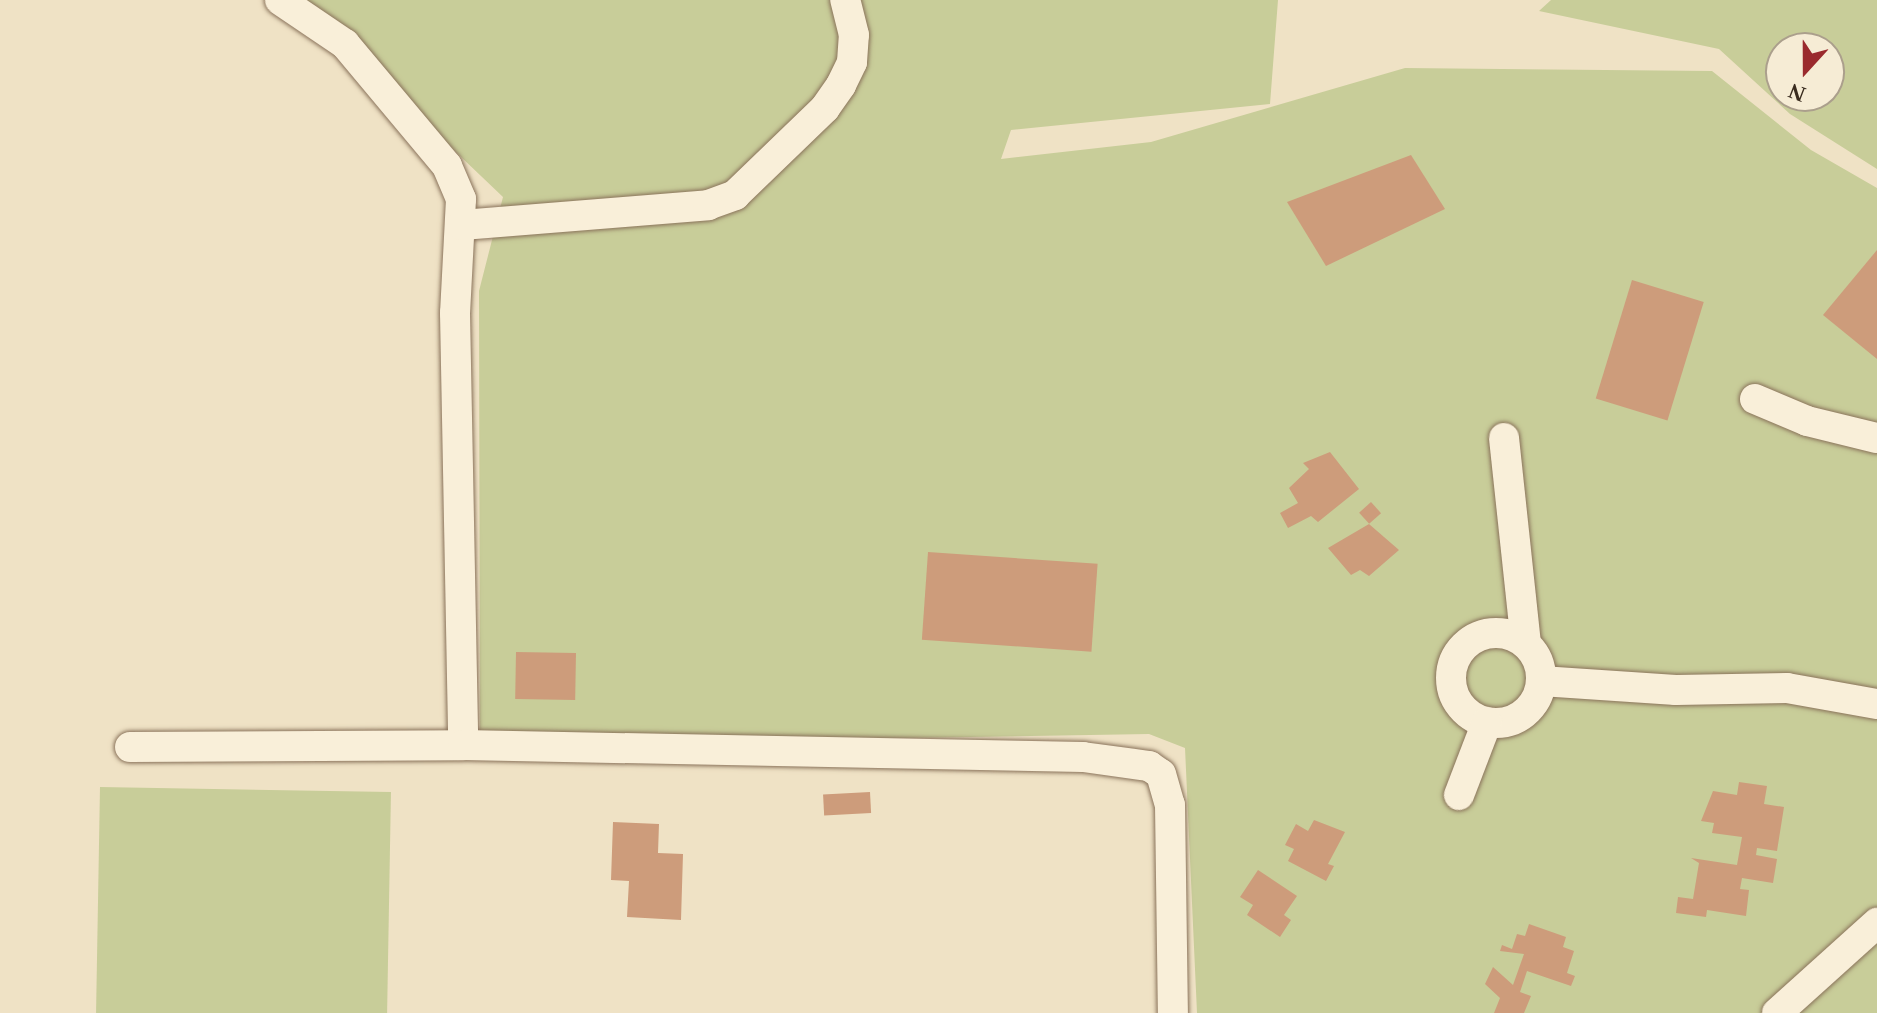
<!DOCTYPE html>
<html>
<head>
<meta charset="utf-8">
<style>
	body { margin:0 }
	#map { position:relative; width:1877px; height:1013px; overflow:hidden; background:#efe2c5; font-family:Georgia,serif }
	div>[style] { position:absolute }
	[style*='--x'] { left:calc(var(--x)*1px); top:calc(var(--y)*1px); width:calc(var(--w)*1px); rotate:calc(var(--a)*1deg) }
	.green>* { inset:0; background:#c8cd99; transform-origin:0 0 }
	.building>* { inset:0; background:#cd9c7b; transform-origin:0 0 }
	.roads { filter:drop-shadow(0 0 2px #8a735b) drop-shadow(0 0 2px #8a735b) }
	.street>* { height:30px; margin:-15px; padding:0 15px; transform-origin:15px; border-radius:15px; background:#f9efd9 }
	.street>.ring { margin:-15px; padding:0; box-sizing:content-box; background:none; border:30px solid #f9efd9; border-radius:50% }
	span { translate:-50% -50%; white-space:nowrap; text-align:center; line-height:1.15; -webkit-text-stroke:7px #f6ecd5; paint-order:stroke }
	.north { position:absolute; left:1765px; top:32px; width:80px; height:80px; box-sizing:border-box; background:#f6ecd5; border:2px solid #ab9f8c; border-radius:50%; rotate:201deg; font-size:22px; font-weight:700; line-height:32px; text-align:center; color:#3a2c1f }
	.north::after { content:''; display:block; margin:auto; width:28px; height:36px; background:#9a2a2d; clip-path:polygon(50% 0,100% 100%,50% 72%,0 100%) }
</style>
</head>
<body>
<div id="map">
	<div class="green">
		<i style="clip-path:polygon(275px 0,1278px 0,1270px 104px,1011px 130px,1001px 159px,1151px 142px,1405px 68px,1712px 71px,1811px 150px,1877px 188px,1877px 1013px,1197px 1013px,1185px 748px,1149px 734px,480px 745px,479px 291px,503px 197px,352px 53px)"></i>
		<i style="clip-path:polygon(evenodd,1551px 0,1877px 0,1877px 169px,1790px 114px,1719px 49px,1539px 11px,1551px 0,1781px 48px,1829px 48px,1829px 96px,1781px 96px,1781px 48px)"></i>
		<i style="left:100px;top:787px;width:291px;height:226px;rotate:1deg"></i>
	</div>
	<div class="building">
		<i style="clip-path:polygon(1411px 155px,1445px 209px,1326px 266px,1287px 202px)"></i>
		<i style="clip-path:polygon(1877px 250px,1877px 359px,1823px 315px)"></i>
		<i style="left:1632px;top:280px;width:75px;height:124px;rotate:17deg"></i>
		<i style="clip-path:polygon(1330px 452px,1359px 489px,1318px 522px,1311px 516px,1288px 528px,1280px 513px,1298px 503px,1289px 488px,1309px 469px,1303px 463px)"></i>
		<i style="left:1371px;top:502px;width:15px;height:16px;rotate:48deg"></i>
		<i style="clip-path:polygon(1369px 524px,1399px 550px,1369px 576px,1360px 570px,1351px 575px,1328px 548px)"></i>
		<i style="left:928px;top:552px;width:170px;height:88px;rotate:4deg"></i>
		<i style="left:516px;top:652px;width:60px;height:47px;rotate:1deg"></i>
		<i style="clip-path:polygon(1739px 782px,1767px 786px,1764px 804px,1784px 807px,1777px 851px,1757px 848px,1756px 855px,1777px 859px,1773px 883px,1742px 878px,1740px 889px,1749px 890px,1746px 916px,1707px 910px,1706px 917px,1676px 913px,1678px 897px,1693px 899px,1699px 863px,1691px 858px,1737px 865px,1742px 837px,1712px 833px,1714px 823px,1701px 821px,1713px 791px,1737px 795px)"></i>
		<i style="left:870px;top:792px;width:21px;height:47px;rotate:87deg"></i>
		<i style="clip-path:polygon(1314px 820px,1345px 832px,1328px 864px,1334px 866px,1326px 881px,1288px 861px,1294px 849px,1285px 845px,1296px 824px,1308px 831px)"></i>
		<i style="clip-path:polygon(613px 822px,659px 824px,658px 853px,683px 854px,681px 920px,627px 917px,629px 881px,611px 880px)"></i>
		<i style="clip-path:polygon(1258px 870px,1297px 896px,1284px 915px,1291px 920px,1280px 937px,1247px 915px,1253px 905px,1240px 897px)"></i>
		<i style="clip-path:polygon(1529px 924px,1566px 937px,1563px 947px,1574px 951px,1567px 973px,1575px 976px,1571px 986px,1527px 971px,1520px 992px,1531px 996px,1524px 1013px,1494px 1013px,1500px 998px,1485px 984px,1493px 967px,1513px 985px,1524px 954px,1500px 951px,1502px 945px,1512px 949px,1517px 934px,1525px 936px)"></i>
	</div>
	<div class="roads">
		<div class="street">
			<i style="--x:280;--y:0;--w:78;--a:34.1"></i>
			<i style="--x:345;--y:44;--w:159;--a:50.1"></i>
			<i style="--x:447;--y:166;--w:36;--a:67"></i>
			<i style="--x:461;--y:199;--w:114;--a:93"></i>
			<i style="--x:455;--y:313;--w:432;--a:88.9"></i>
			<i style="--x:462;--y:225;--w:247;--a:-4.6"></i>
			<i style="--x:708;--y:205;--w:29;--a:-20"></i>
			<i style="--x:735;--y:195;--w:125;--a:-44"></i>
			<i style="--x:825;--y:108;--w:28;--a:-55"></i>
			<i style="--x:841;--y:85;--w:25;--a:-64"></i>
			<i style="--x:852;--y:62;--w:27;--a:-86"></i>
			<i style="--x:854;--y:35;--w:36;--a:-104"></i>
			<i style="--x:1755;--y:399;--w:56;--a:22.9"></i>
			<i style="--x:1807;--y:421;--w:72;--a:13.7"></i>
			<i style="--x:1504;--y:438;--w:207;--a:83.9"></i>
			<i class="ring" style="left:1451px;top:633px;width:60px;height:60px"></i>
			<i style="--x:1541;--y:681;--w:135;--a:3.8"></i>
			<i style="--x:1676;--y:690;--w:111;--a:-1"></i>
			<i style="--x:1787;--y:688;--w:91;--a:10.1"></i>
			<i style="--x:130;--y:747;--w:333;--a:-0.3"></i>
			<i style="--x:463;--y:745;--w:620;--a:1.11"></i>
			<i style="--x:1083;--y:757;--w:67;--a:7.8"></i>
			<i style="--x:1149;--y:766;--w:14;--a:34"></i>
			<i style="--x:1161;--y:774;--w:32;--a:74"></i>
			<i style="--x:1170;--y:805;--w:208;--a:89.2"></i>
			<i style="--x:1459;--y:795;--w:78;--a:-69"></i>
			<i style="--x:1777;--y:1013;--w:135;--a:-42"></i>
		</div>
	</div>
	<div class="north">N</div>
</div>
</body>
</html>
